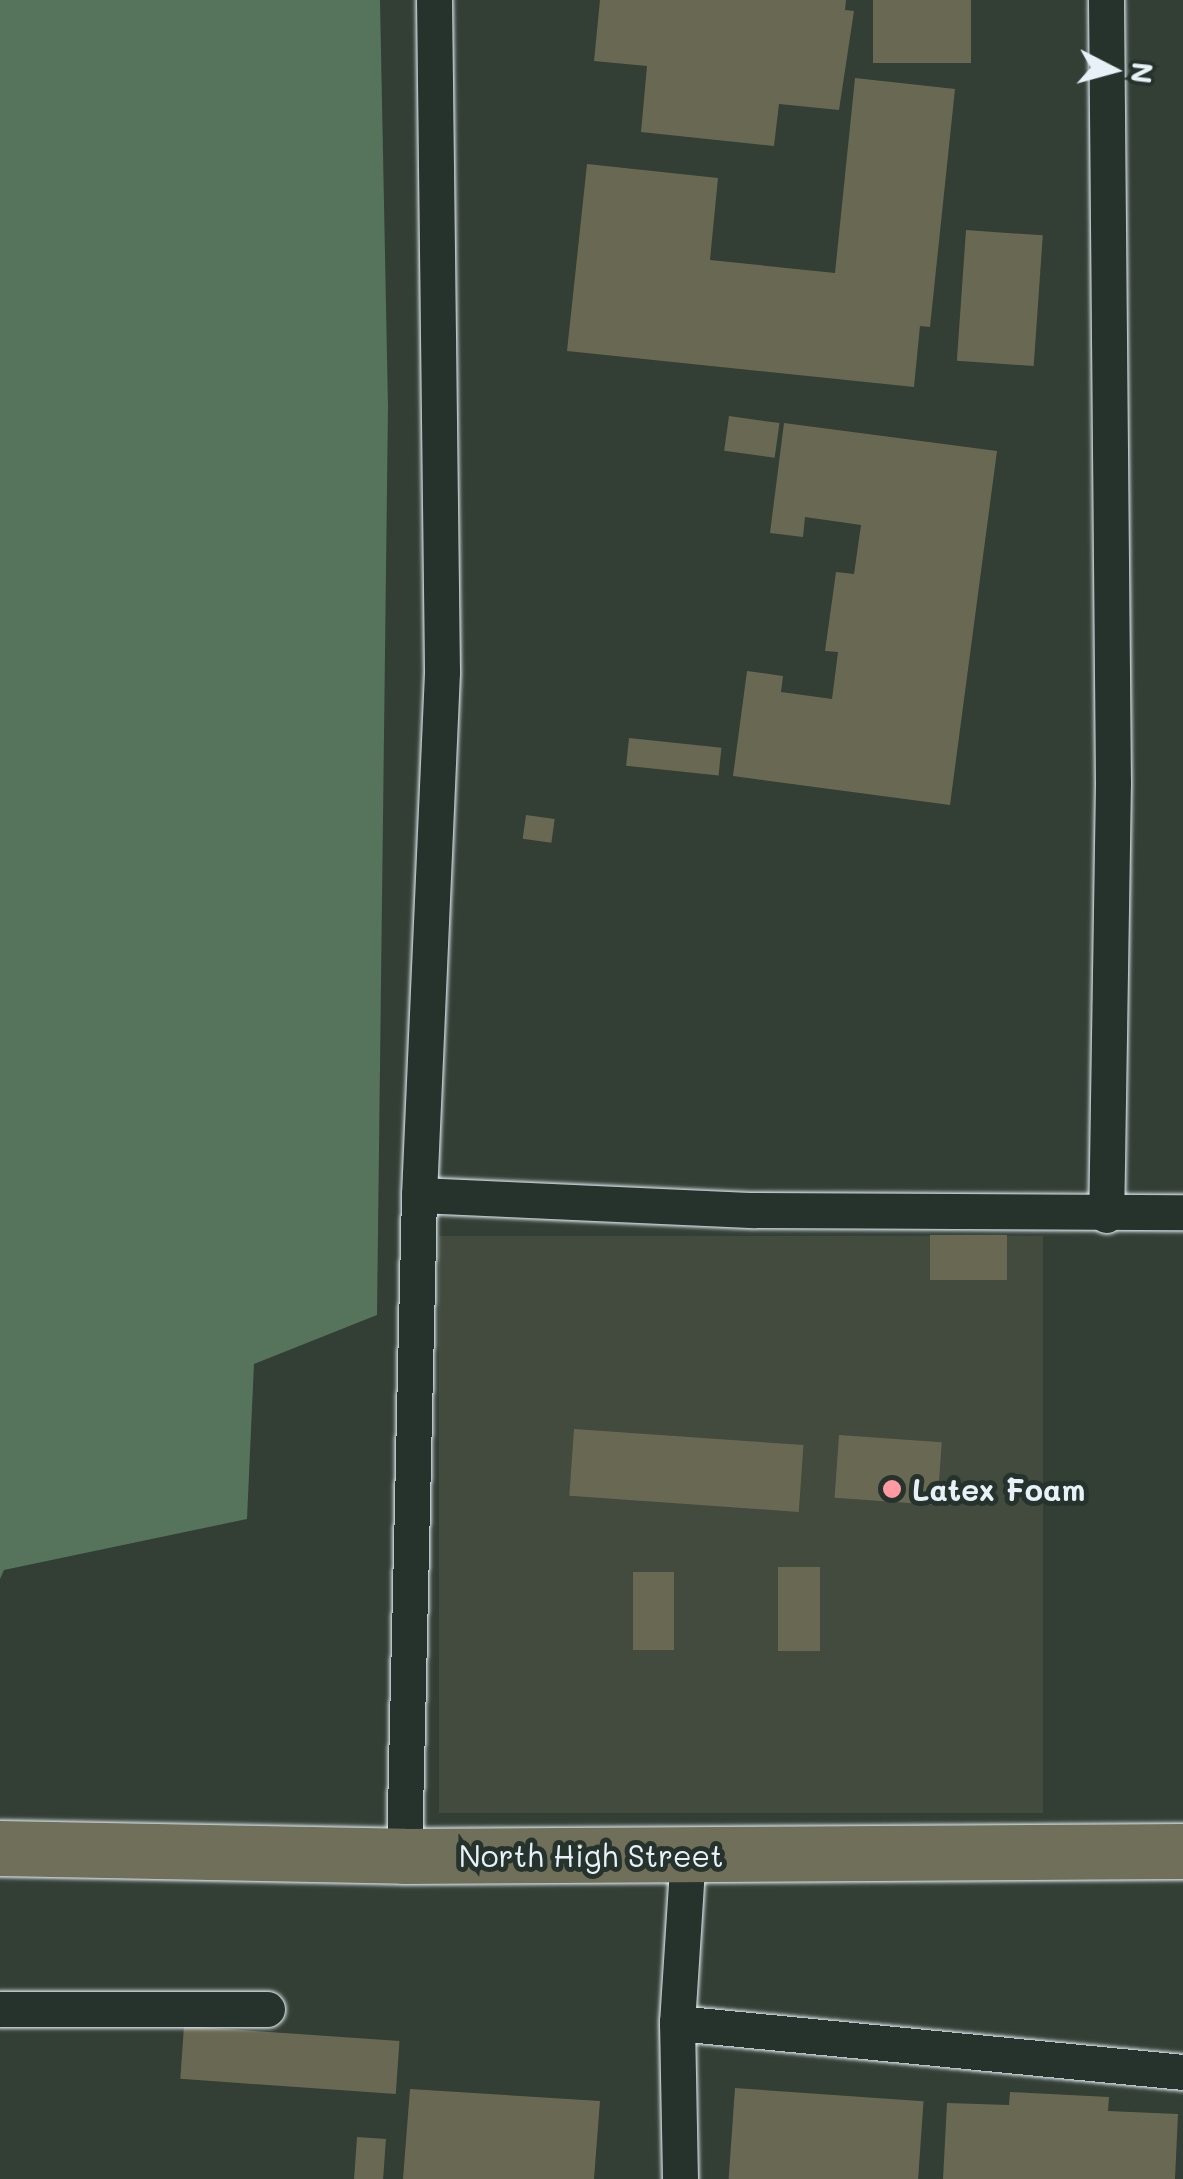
<!DOCTYPE html>
<html>
<head>
<meta charset="utf-8">
<style>
	body { margin:0 }
	#map { position:relative; width:1183px; height:2179px; overflow:hidden; background:#333e35; font-family:Mali,sans-serif }
	div>[style] { position:absolute }
	[style*='--x'] { left:calc(var(--x)*1px); top:calc(var(--y)*1px); width:calc(var(--w)*1px); rotate:calc(var(--a)*1deg) }
	.built>* { inset:0; background:#434b3e; transform-origin:0 0 }
	.green>* { inset:0; background:#56735b }
	.building>* { inset:0; background:#696853; transform-origin:0 0 }
	.roads { filter:drop-shadow(0 0 2px #e8f1f8) drop-shadow(0 0 2px #e8f1f8) }
	.minor>* { height:35px; margin:-17.5px; padding:0 17.5px; transform-origin:17.5px; border-radius:17.5px; background:#26332d }
	.trunk>* { height:55px; margin:-27.5px; padding:0 27.5px; transform-origin:27.5px; border-radius:27.5px; background:#706f59 }
	.dots>* { width:28px; height:28px; translate:-50% -50%; box-sizing:border-box; border:5px solid #26332d; border-radius:50% }
	span { translate:-50% -50%; white-space:nowrap; text-align:center; line-height:1.15; -webkit-text-stroke:10px #26332d; paint-order:stroke }
	.poi-label { font-size:30px; color:#e8f1f8; font-weight:700 }
	.left { translate:0 -50%; text-align:left }
	.street-label { font-size:30px; color:#e8f1f8 }
	.north { position:absolute; left:1063px; top:20px; width:100px; height:100px; -webkit-text-stroke:8px #26332d; paint-order:stroke; rotate:96deg; font-size:28px; font-weight:700; line-height:40px; text-align:center; color:#e8f1f8 }
	.north::after { content:''; display:block; margin:auto; width:35px; height:45px; background:#e8f1f8; clip-path:polygon(50% 0,100% 100%,50% 72%,0 100%) }
</style>
</head>
<body>
<div id="map">
	<div class="built">
		<i style="left:439px;top:1236px;width:604px;height:577px"></i>
	</div>
	<div class="green">
		<i style="clip-path:polygon(0 0,380px 0,388px 406px,377px 1315px,254px 1364px,247px 1519px,4px 1570px,0 1579px)"></i>
	</div>
	<div class="building">
		<i style="clip-path:polygon(600px 0,846px 0,845px 10px,854px 11px,839px 110px,779px 104px,774px 146px,641px 132px,647px 66px,594px 61px)"></i>
		<i style="left:873px;top:0;width:98px;height:63px"></i>
		<i style="clip-path:polygon(855px 78px,955px 89px,930px 327px,920px 326px,914px 387px,567px 351px,587px 164px,718px 178px,710px 260px,835px 273px)"></i>
		<i style="left:966px;top:230px;width:77px;height:131px;rotate:4deg"></i>
		<i style="left:729px;top:416px;width:51px;height:35px;rotate:8deg"></i>
		<i style="clip-path:polygon(784px 423px,997px 451px,950px 805px,733px 776px,747px 671px,783px 676px,781px 692px,832px 699px,838px 652px,825px 651px,836px 572px,854px 574px,861px 525px,805px 517px,803px 537px,770px 533px)"></i>
		<i style="left:629px;top:738px;width:93px;height:28px;rotate:6deg"></i>
		<i style="left:526px;top:815px;width:29px;height:24px;rotate:8deg"></i>
		<i style="left:1007px;top:1235px;width:45px;height:77px;rotate:90deg"></i>
		<i style="left:574px;top:1429px;width:230px;height:67px;rotate:4deg"></i>
		<i style="left:839px;top:1435px;width:103px;height:63px;rotate:4deg"></i>
		<i style="left:778px;top:1567px;width:42px;height:84px"></i>
		<i style="left:633px;top:1572px;width:41px;height:78px"></i>
		<i style="left:184px;top:2026px;width:216px;height:53px;rotate:4deg"></i>
		<i style="left:735px;top:2088px;width:189px;height:91px;rotate:4deg"></i>
		<i style="clip-path:polygon(410px 2089px,600px 2101px,594px 2179px,403px 2179px)"></i>
		<i style="clip-path:polygon(1010px 2092px,1109px 2097px,1108px 2111px,1178px 2114px,1175px 2179px,943px 2179px,947px 2103px,1009px 2105px)"></i>
		<i style="left:357px;top:2137px;width:29px;height:42px;rotate:4deg"></i>
	</div>
	<div class="roads">
		<div class="minor">
			<i style="--x:1106;--y:0;--w:782;--a:89.49"></i>
			<i style="--x:1113;--y:782;--w:433;--a:90.9"></i>
			<i style="--x:419;--y:1195;--w:336;--a:2.6"></i>
			<i style="--x:755;--y:1210;--w:428;--a:0.3"></i>
			<i style="--x:404;--y:1856;--w:661;--a:-88.7"></i>
			<i style="--x:419;--y:1195;--w:524;--a:-87.48"></i>
			<i style="--x:442;--y:672;--w:672;--a:-90.68"></i>
			<i style="--x:0;--y:2009;--w:267;--a:0"></i>
			<i style="--x:677;--y:2023;--w:508;--a:5.53"></i>
			<i style="--x:680;--y:2179;--w:156;--a:-91.1"></i>
			<i style="--x:677;--y:2023;--w:168;--a:-86.3"></i>
		</div>
		<div class="trunk">
			<i style="--x:0;--y:1848;--w:404;--a:1.1"></i>
			<i style="--x:404;--y:1856;--w:779;--a:-0.37"></i>
		</div>
	</div>
	<div class="dots">
		<i style="left:892px;top:1489px;background:#ff9aa2"></i>
	</div>
	<div class="poi-label">
		<span class="left" style="left:912px;top:1489px">Latex Foam</span>
	</div>
	<div class="street-label">
		<span style="left:591px;top:1855px">North High Street</span>
	</div>
	<div class="north">N</div>
</div>
</body>
</html>
